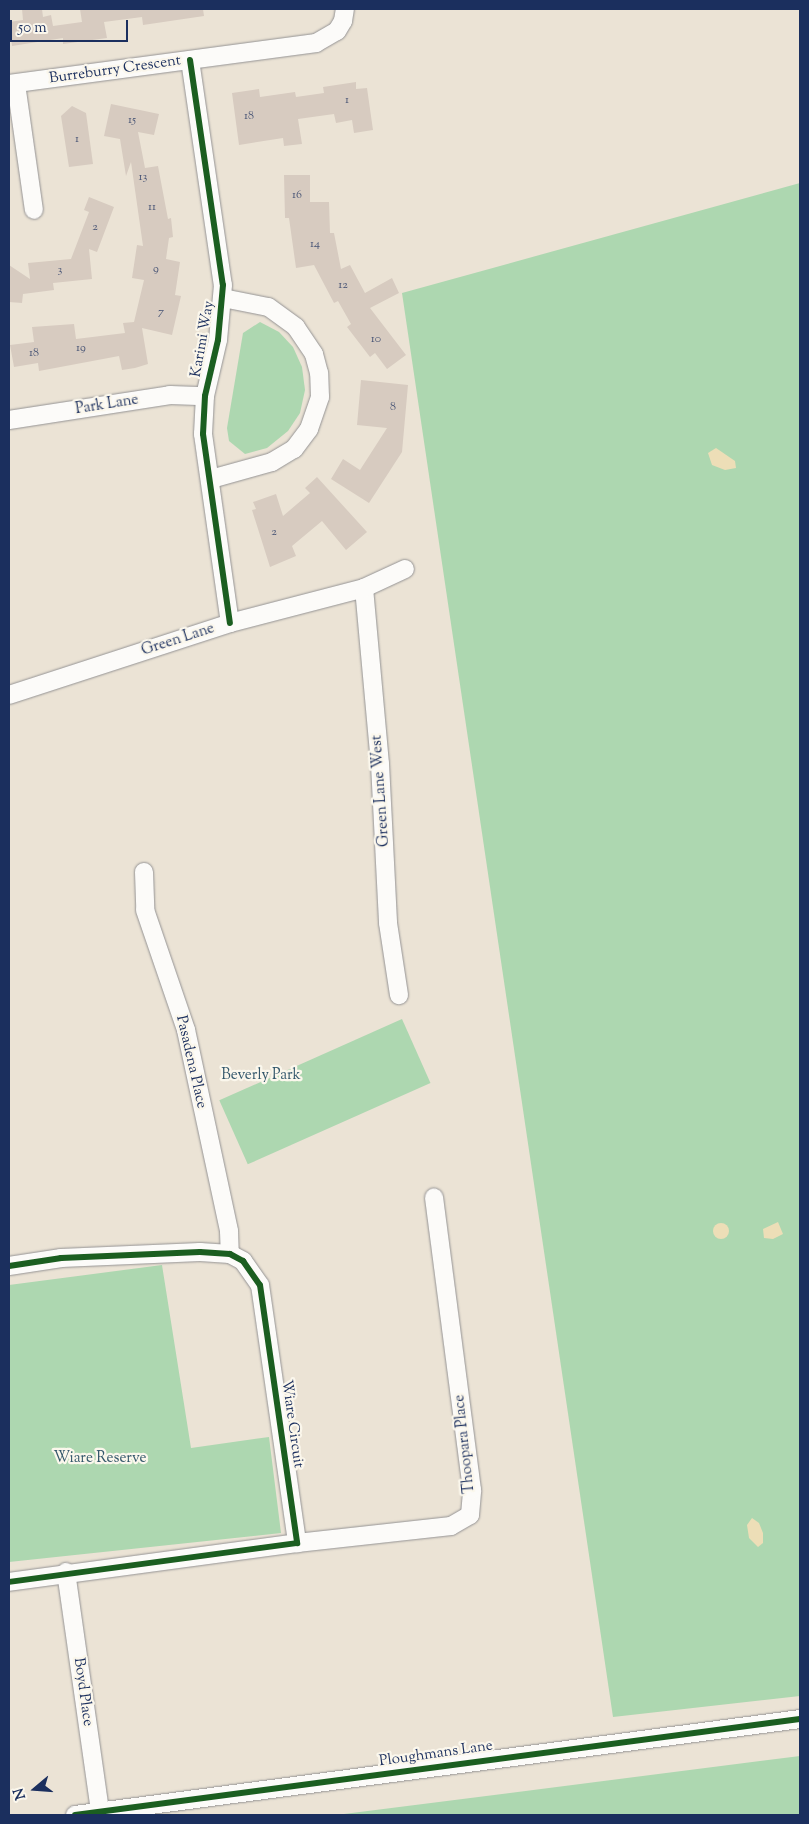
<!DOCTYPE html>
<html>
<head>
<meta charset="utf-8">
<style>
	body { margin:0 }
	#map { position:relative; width:809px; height:1824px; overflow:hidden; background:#ebe3d5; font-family:"Sorts Mill Goudy",serif }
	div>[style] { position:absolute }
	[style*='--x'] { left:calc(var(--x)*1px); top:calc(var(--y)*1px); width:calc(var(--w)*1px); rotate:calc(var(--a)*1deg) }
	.green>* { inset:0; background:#add7b0; transform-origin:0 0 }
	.sand>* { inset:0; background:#eddeb7 }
	.round { border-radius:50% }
	.building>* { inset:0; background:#d7cbc0 }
	.roads { filter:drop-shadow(0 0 1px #949394) drop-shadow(0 0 1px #949394) }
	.minor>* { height:18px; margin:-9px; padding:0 9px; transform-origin:9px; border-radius:9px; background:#fcfbf9 }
	.cycleway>* { height:6px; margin:-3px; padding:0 3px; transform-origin:3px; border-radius:3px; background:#1b5e20 }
	span { translate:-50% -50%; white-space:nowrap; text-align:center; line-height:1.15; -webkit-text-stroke:4.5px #fbf7ec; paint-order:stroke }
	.number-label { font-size:12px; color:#4a5676 }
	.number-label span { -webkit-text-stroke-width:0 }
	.street-label { font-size:15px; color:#1b2f5e }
	.park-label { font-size:15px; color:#33576b }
	.frame { position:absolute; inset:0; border:10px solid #1b2f5e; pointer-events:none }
	.north { position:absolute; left:10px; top:1764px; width:50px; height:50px; -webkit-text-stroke:4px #fbf7ec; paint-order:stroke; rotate:252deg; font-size:14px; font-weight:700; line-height:20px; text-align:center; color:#1b2f5e }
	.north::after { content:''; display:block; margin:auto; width:18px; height:22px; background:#1b2f5e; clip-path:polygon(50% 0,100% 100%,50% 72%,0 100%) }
	.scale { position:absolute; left:10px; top:20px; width:118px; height:22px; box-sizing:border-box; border:2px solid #1b2f5e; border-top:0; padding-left:6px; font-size:15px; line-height:18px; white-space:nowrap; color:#1b2f5e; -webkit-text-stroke:4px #fbf7ec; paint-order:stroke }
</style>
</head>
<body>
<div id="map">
	<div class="green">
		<i style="clip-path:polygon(800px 183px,800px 1696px,613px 1717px,402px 293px)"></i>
		<i style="clip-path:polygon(260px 322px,279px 332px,293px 347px,302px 367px,305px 390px,300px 413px,288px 431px,267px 448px,245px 454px,229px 441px,227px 428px,243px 333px)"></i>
		<i style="left:402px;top:1019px;width:70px;height:200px;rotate:66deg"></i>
		<i style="clip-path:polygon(162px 1265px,191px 1448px,269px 1437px,281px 1533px,9px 1562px,9px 1285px)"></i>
		<i style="clip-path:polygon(800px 1756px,800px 1815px,336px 1815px)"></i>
	</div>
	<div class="sand">
		<i style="clip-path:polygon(716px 448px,735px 461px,736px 468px,725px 470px,712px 465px,708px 453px)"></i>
		<i style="clip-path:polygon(778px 1222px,783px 1234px,773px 1239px,764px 1238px,763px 1229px)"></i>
		<i class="round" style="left:713px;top:1223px;width:16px;height:16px"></i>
		<i style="clip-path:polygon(752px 1518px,759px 1523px,763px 1533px,763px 1543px,758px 1547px,749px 1538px,747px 1525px)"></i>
	</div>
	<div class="building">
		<i style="clip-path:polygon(22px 9px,42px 9px,43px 17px,51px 15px,53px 26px,82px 22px,80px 9px,203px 9px,204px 16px,143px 25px,142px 17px,104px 22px,107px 38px,63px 44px,63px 38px,12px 46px,9px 22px,23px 20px)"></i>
		<i style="clip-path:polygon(356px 82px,356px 89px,367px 88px,373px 130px,354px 133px,352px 120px,336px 123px,334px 114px,298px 119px,302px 144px,284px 146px,283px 138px,239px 145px,232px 93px,259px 89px,260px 97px,295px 92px,296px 97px,324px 93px,323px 87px)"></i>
		<i style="clip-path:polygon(111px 104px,159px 114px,154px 135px,138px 132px,145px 168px,158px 166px,168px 219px,171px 218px,173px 237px,169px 238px,166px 259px,180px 262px,175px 295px,181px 296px,172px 335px,142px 328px,148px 364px,135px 368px,122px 370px,119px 356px,39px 371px,38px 363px,14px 367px,10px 345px,34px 342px,32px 327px,74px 324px,76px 339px,125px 333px,123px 323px,134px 322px,144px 280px,132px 278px,137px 245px,143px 246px,131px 162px,126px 176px,120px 139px,104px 136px)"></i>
		<i style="clip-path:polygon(72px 106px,86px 113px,93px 164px,69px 167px,61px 116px)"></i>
		<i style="clip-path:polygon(284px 175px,310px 175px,310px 202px,329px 202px,330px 233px,334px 233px,341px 269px,350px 265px,365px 293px,392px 278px,399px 293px,370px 308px,406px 355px,387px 369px,375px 353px,370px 357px,347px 327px,351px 324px,338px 301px,334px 303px,314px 265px,296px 268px,289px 218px,285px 218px)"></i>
		<i style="clip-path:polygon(89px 197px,114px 207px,97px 252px,89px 249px,92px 279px,53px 283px,54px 290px,23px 294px,22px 303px,9px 302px,9px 265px,30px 279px,28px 263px,71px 259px,89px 212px,84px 210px)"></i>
		<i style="clip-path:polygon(361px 380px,408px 385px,402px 452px,369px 503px,331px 479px,343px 459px,360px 470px,387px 428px,357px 425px)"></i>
		<i style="clip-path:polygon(317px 477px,367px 532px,346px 550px,322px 521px,292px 546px,296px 556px,270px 567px,252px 510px,256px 509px,253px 502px,276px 494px,283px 516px,310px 493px,305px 488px)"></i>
	</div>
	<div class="roads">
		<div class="minor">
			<i style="--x:190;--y:60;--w:227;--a:81.7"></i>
			<i style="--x:223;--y:285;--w:55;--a:95.2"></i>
			<i style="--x:218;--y:340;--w:57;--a:103.1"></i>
			<i style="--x:205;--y:396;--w:38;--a:93"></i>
			<i style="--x:203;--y:434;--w:191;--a:81.9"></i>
			<i style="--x:9;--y:84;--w:310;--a:-7.6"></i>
			<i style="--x:316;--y:43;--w:24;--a:-30"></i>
			<i style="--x:337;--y:31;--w:12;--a:-59"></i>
			<i style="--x:343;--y:21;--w:12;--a:-81"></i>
			<i style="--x:16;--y:84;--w:127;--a:81.9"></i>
			<i style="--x:9;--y:420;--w:163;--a:-8.8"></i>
			<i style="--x:170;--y:395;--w:35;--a:2"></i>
			<i style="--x:211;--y:479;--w:63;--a:-15.6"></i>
			<i style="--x:272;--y:462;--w:26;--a:-31"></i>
			<i style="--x:294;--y:449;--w:25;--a:-53"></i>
			<i style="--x:309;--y:429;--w:34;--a:-71"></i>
			<i style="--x:320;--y:397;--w:24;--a:-92"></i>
			<i style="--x:319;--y:373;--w:20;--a:-105"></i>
			<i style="--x:314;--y:354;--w:32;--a:-124"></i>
			<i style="--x:296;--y:327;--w:34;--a:-144"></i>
			<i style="--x:268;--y:307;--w:46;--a:-168.7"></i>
			<i style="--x:364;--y:588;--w:177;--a:84.8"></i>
			<i style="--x:380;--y:764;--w:159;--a:87.1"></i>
			<i style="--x:388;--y:923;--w:73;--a:81.3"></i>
			<i style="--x:9;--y:695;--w:232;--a:-18"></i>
			<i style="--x:230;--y:623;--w:138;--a:-14.6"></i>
			<i style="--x:364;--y:588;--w:45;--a:-24.9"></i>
			<i style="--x:144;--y:872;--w:38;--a:88"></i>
			<i style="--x:145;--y:910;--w:127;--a:71.1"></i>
			<i style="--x:186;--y:1030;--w:206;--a:77.9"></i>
			<i style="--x:229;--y:1231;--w:23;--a:88"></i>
			<i style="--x:9;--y:1266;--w:53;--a:-8.7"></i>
			<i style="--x:61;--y:1258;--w:139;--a:-2.5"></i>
			<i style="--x:200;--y:1252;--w:30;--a:4"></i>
			<i style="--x:230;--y:1254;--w:15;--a:28"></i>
			<i style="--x:243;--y:1261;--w:29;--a:55"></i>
			<i style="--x:260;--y:1285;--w:261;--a:81.8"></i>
			<i style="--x:297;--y:1543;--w:291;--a:172.3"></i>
			<i style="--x:297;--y:1543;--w:155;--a:-6.3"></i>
			<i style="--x:451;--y:1526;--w:22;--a:-30"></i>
			<i style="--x:470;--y:1515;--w:25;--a:-85"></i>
			<i style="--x:472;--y:1490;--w:295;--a:-97.4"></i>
			<i style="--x:66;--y:1572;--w:241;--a:81.9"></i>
			<i style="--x:75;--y:1815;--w:731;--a:-7.54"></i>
		</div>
	</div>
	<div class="cycleway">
		<i style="--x:190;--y:60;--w:227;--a:81.7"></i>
		<i style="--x:223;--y:285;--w:55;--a:95.2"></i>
		<i style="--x:218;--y:340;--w:57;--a:103.1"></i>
		<i style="--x:205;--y:396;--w:38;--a:93"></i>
		<i style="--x:203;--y:434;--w:191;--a:81.9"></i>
		<i style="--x:9;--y:1266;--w:53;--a:-8.7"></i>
		<i style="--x:61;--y:1258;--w:139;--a:-2.5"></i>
		<i style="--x:200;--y:1252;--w:30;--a:4"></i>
		<i style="--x:230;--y:1254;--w:15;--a:28"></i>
		<i style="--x:243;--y:1261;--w:29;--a:55"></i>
		<i style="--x:260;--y:1285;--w:261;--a:81.8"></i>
		<i style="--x:297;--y:1543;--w:291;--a:172.3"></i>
		<i style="--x:75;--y:1815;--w:731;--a:-7.54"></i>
	</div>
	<div class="number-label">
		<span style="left:347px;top:101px">1</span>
		<span style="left:249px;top:117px">18</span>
		<span style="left:132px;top:121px">15</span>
		<span style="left:77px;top:140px">1</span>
		<span style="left:143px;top:178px">13</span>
		<span style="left:297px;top:196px">16</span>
		<span style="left:152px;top:208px">11</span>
		<span style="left:95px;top:228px">2</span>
		<span style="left:315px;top:245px">14</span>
		<span style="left:156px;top:270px">9</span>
		<span style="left:60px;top:271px">3</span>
		<span style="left:343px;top:286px">12</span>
		<span style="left:161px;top:313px">7</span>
		<span style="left:376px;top:340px">10</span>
		<span style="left:81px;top:349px">19</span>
		<span style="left:34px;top:354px">18</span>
		<span style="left:393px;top:408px">8</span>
		<span style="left:274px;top:533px">2</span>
	</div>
	<div class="street-label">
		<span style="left:115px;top:70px;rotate:-8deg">Burreburry Crescent</span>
		<span style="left:203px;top:339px;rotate:-80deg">Karimi Way</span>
		<span style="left:107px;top:405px;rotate:-9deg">Park Lane</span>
		<span style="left:178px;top:640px;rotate:-18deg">Green Lane</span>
		<span style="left:381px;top:791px;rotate:-94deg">Green Lane West</span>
		<span style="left:191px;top:1062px;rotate:77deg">Pasadena Place</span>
		<span style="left:292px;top:1424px;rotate:82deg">Wiare Circuit</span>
		<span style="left:465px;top:1444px;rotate:-96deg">Thoopara Place</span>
		<span style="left:83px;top:1692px;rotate:82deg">Boyd Place</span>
		<span style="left:436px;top:1754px;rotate:-8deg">Ploughmans Lane</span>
	</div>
	<div class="park-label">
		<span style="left:261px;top:1076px">Beverly Park</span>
		<span style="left:100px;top:1459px">Wiare Reserve</span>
	</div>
	<div class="frame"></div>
	<div class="north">N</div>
	<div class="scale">50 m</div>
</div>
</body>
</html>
